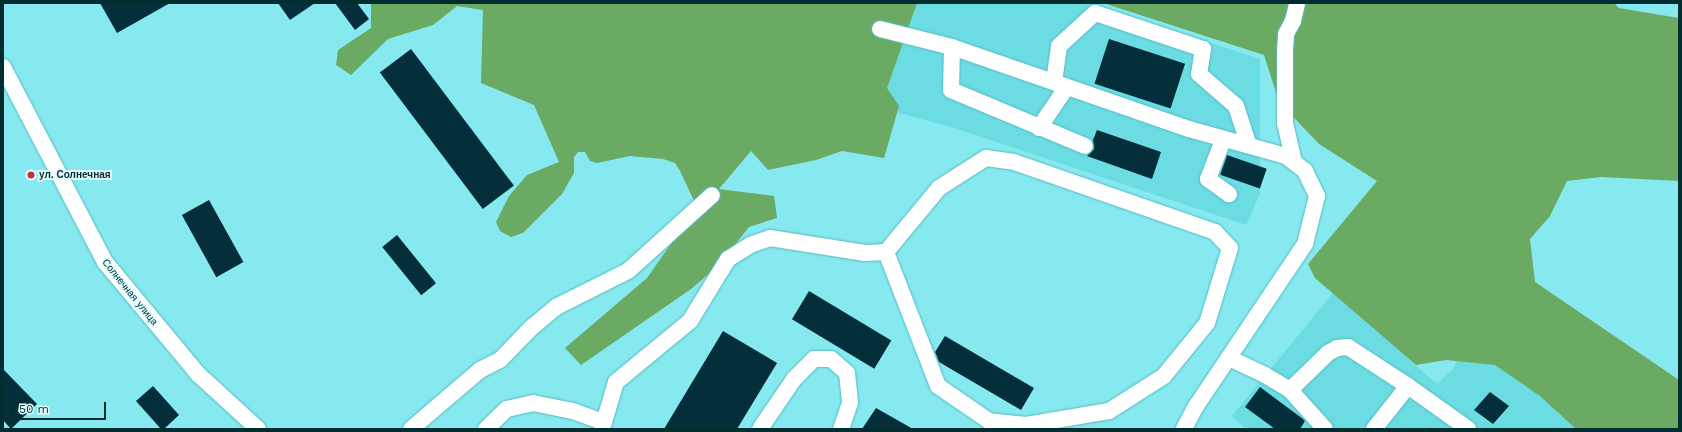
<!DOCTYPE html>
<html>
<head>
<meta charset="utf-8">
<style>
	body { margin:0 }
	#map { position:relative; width:1682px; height:432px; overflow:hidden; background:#86e9f0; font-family:"Work Sans",sans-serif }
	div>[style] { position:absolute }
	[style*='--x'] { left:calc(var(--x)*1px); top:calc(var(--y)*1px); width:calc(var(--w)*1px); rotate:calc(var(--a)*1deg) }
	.built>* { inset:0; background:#6cdce3 }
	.forest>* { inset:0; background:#6baa62 }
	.building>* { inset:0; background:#042e39; transform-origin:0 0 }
	.roads { filter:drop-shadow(0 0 1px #56bbc1) drop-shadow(0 0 1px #56bbc1) }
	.minor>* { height:16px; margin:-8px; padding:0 8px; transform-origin:8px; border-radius:8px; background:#fff }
	.dots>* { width:11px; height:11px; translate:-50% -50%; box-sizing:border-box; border:2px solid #e2fdff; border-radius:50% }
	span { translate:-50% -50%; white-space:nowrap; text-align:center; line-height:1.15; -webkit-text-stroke:4px #e2fdff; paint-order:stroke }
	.poi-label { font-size:10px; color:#002d30; font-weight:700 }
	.left { translate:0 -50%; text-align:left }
	.street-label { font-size:10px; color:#002d30 }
	.frame { position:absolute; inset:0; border:4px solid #002d30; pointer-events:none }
	.scale { position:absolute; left:12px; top:402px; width:94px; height:18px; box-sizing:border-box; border:2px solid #002d30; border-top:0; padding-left:5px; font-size:12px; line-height:14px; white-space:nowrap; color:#002d30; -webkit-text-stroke:3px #e2fdff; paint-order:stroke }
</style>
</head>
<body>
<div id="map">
	<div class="built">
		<i style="clip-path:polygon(899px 3px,1089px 3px,1260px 59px,1260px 194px,1246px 225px,957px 129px,864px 103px)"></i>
		<i style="clip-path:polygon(1333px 293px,1437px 384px,1453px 369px,1464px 347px,1609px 429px,1246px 429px,1232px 416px)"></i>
	</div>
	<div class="forest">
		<i style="clip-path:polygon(371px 3px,917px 3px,887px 88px,899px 106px,884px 158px,842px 151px,816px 160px,768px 170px,751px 151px,719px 189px,774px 196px,777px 218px,749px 227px,718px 266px,691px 289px,581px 365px,565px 348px,647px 278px,697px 207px,680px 171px,675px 163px,663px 159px,630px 156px,597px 163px,590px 161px,585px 152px,578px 152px,574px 157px,574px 173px,562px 194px,523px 233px,511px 237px,500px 231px,496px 222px,509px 196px,527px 175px,559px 162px,534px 105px,481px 83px,483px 10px,457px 6px,433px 25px,388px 39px,351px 75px,336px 65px,338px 50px,371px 28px)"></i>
		<i style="clip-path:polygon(1103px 3px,1614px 3px,1619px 8px,1679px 18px,1679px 181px,1601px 177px,1567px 181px,1550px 216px,1530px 239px,1535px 282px,1679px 380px,1679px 429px,1576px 429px,1540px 396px,1495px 365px,1446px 360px,1416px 365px,1315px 278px,1308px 264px,1377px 181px,1319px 144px,1279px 102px,1264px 55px)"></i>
	</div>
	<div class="building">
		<i style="clip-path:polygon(100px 3px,170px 3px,117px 33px)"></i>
		<i style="clip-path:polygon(278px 3px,315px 3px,290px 20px)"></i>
		<i style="clip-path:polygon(335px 3px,357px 3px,369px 19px,355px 30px)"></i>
		<i style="left:1109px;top:39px;width:80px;height:47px;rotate:18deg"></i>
		<i style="left:411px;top:49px;width:171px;height:39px;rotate:53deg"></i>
		<i style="clip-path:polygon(1097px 130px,1161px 152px,1152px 179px,1087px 156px,1094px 149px,1093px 140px)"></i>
		<i style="left:1227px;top:155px;width:42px;height:21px;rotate:19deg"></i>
		<i style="left:209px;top:200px;width:71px;height:31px;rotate:61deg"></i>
		<i style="left:397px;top:235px;width:62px;height:19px;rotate:51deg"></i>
		<i style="left:809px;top:291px;width:96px;height:33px;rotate:31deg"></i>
		<i style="clip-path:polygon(723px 331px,777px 363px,737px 429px,664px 429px)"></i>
		<i style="clip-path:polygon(945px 336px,1034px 388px,1021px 410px,939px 362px,935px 352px)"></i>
		<i style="clip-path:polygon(3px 369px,37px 404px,11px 429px,3px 420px)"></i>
		<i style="clip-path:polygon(153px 386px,179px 415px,164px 429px,161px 429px,136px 401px)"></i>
		<i style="clip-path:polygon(1260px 387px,1303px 419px,1305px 421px,1300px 429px,1275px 429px,1245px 407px)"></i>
		<i style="clip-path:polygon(1490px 392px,1509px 406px,1493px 424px,1474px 410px)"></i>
		<i style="clip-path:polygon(876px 408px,913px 429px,862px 429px)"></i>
	</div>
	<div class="roads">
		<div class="minor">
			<i style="--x:880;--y:29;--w:74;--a:14"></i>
			<i style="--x:952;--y:47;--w:251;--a:19.1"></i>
			<i style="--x:1189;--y:129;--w:101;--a:15.6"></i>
			<i style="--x:1286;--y:156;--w:24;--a:38"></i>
			<i style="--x:1305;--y:171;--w:28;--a:64"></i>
			<i style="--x:1317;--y:196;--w:49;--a:104"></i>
			<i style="--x:1305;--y:244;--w:195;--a:123.9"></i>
			<i style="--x:1196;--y:406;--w:26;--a:118"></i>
			<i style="--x:952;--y:47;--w:43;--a:91.3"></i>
			<i style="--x:951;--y:90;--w:145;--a:22.7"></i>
			<i style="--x:3;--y:67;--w:220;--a:62.4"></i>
			<i style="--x:105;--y:262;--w:146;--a:50.3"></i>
			<i style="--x:198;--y:374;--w:81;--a:42.5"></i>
			<i style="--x:1054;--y:82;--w:36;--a:-82"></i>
			<i style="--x:1059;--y:46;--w:49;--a:-42.5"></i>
			<i style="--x:1095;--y:13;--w:114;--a:18.4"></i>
			<i style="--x:1203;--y:49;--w:25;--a:99"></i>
			<i style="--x:1199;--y:74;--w:49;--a:40.9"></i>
			<i style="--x:1236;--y:106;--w:40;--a:72"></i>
			<i style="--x:1039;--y:128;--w:48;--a:-56"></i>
			<i style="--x:1223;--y:140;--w:42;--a:111"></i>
			<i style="--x:1208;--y:179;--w:26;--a:36"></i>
			<i style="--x:1294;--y:162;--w:40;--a:-103"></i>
			<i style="--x:1285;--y:123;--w:73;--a:-90"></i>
			<i style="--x:1285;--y:50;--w:16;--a:-86"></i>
			<i style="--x:1286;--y:34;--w:15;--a:-62"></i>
			<i style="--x:1293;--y:21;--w:18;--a:-77"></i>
			<i style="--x:1229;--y:358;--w:40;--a:25"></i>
			<i style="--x:1265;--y:375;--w:29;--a:31"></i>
			<i style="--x:1290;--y:390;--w:52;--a:48.1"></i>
			<i style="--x:1408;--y:386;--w:74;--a:35.6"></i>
			<i style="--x:1290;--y:390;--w:53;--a:-44.2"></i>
			<i style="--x:1328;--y:353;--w:10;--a:-29"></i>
			<i style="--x:1337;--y:348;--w:11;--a:-5"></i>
			<i style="--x:1348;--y:347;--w:72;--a:33"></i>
			<i style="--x:1408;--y:386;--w:55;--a:128.3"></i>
			<i style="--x:411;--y:429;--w:91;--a:-40.5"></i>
			<i style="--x:480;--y:370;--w:22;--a:-27"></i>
			<i style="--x:500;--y:360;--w:45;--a:-45.9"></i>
			<i style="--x:531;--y:328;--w:33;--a:-40"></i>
			<i style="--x:556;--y:307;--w:80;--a:-26.6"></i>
			<i style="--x:628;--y:271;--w:113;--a:-42.1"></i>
			<i style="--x:486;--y:429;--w:29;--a:-44"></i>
			<i style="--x:507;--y:409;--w:27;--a:-13"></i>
			<i style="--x:533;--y:403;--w:41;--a:11.3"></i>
			<i style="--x:573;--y:411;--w:32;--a:20"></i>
			<i style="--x:602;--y:429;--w:49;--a:-73.4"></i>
			<i style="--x:616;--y:382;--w:96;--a:-39.5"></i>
			<i style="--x:690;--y:321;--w:73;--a:-58.5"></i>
			<i style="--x:728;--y:259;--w:26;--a:-32"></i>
			<i style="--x:750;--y:245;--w:21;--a:-19"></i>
			<i style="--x:770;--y:238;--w:96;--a:9"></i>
			<i style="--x:865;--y:253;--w:21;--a:-3"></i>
			<i style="--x:886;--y:252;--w:83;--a:-50.4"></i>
			<i style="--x:939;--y:188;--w:56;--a:-32.6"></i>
			<i style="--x:986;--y:158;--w:28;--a:8"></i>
			<i style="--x:1014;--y:162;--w:213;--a:19.2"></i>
			<i style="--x:1215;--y:232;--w:22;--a:47"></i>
			<i style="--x:1230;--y:248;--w:78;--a:107"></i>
			<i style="--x:1207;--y:323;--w:68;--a:129.1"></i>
			<i style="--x:1164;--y:376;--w:65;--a:147.5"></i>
			<i style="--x:1109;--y:411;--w:84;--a:170.4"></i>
			<i style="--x:1026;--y:425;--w:37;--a:-174"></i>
			<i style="--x:989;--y:421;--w:62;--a:-145.5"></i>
			<i style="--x:938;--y:386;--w:144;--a:-111.2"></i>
			<i style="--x:760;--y:429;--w:60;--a:-55.8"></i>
			<i style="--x:794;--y:379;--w:28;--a:-45"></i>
			<i style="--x:814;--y:359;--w:17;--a:0"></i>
			<i style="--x:831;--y:359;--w:21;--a:41"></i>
			<i style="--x:847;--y:373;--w:30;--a:84"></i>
			<i style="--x:850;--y:403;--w:28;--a:109"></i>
		</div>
	</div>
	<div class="dots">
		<i style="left:31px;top:175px;background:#c1313d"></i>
	</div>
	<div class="poi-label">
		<span class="left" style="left:39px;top:175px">ул. Солнечная</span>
	</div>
	<div class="street-label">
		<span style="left:130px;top:292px;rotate:51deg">Солнечная улица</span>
	</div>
	<div class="frame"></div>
	<div class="scale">50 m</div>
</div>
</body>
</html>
